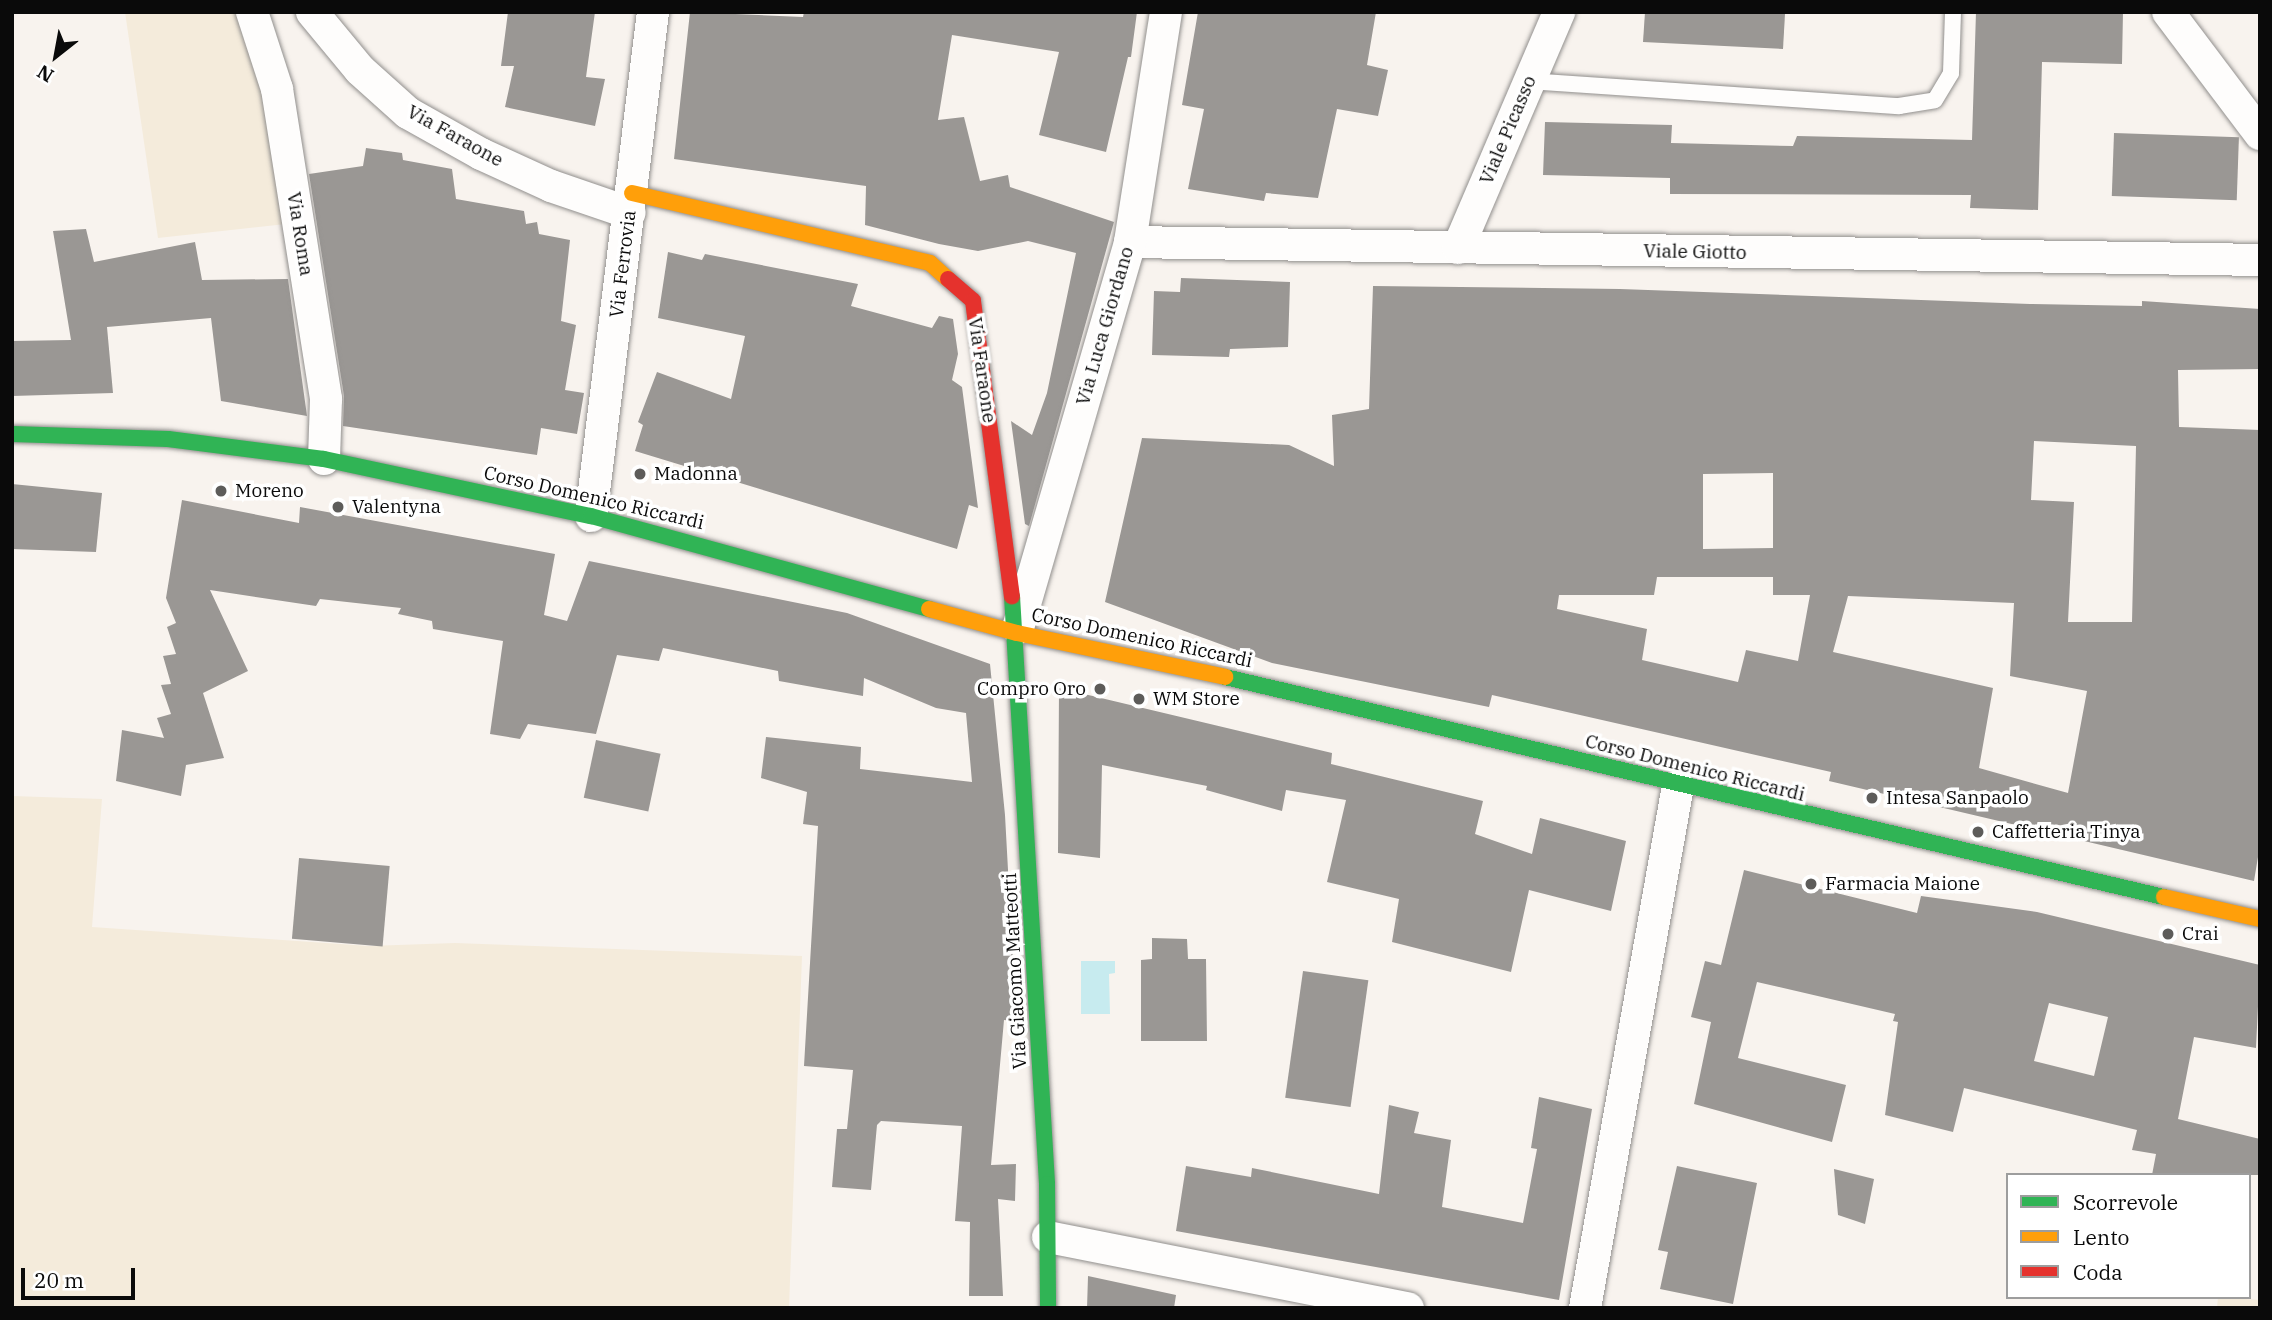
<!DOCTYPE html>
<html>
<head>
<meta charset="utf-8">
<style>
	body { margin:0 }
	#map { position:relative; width:2272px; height:1320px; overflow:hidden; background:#f8f3ee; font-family:"IBM Plex Serif",serif }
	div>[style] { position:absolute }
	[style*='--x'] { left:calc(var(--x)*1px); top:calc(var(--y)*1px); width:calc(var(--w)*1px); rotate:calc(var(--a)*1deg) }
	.farmland>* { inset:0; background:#f4ebdb }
	.water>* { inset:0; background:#c7ebef }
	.building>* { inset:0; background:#9a9794; transform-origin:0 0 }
	.roads { filter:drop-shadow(0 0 2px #918f8d) drop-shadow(0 0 2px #918f8d) }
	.lane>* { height:16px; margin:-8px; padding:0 8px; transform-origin:8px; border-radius:8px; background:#fefdfc }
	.street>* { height:32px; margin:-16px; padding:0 16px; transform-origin:16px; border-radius:16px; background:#fefdfc }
	.fast>* { height:16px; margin:-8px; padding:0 8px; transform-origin:8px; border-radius:8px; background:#30b455 }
	.slow>* { height:16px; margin:-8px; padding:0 8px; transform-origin:8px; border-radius:8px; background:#ff9f0a }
	.jam>* { height:16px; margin:-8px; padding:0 8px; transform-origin:8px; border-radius:8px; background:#e5322d }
	.dots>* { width:19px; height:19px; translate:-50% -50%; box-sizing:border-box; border:4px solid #fff; border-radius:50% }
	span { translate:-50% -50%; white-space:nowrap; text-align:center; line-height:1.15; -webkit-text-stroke:7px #fff; paint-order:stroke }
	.street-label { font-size:19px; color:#0a0a0a }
	.poi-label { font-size:19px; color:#0a0a0a }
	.left { translate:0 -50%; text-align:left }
	.right { translate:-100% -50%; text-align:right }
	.frame { position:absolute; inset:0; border:14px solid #0a0a0a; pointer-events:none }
	.legend { position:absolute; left:2006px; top:1173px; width:245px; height:126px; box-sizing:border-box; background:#fff; border:2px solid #9d9d9d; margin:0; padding:9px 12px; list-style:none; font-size:21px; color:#0a0a0a }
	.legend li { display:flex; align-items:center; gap:14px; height:35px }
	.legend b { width:35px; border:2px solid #9d9d9d }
	.north { position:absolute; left:21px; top:21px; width:70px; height:70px; -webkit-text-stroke:5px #fff; paint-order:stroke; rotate:211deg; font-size:19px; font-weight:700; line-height:28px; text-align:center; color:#0a0a0a }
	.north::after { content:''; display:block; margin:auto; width:24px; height:32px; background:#0a0a0a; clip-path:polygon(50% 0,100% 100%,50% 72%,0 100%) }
	.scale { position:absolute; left:21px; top:1268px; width:114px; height:32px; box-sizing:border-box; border:4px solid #0a0a0a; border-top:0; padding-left:9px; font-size:21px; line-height:24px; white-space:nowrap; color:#0a0a0a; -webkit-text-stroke:5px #fff; paint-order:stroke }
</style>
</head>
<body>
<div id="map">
	<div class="farmland">
		<i style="clip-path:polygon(125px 12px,236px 12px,259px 63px,286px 224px,158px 238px)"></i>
		<i style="clip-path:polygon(12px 796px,102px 799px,92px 927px,369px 946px,455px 943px,802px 956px,789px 1308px,12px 1308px)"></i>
		<i style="clip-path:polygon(2218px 1297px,2260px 1300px,2260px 1308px,2217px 1308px)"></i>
	</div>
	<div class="water">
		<i style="clip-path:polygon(1081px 961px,1115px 961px,1115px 973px,1109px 974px,1110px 1014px,1081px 1014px)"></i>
	</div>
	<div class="building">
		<i style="clip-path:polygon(508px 12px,595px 12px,586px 77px,605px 79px,595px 126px,505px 107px,514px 66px,501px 66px)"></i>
		<i style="clip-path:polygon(690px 12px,803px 17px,804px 12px,1137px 12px,1131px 57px,1128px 57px,1106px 152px,1039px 135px,1059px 52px,952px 35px,938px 120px,964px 117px,980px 181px,1008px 175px,1010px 187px,1114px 222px,1029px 526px,1025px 524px,1011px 421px,1032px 435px,1047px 393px,1076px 253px,1028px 241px,978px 251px,939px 244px,865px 225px,866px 186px,674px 159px)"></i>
		<i style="clip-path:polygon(1198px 12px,1376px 12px,1367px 65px,1388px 70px,1378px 116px,1337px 109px,1318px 198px,1266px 193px,1264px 201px,1188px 189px,1204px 109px,1182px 105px)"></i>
		<i style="clip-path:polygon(1645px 12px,1785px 14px,1783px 49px,1643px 42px)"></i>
		<i style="clip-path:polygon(1976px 12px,2123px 12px,2122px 64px,2042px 62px,2038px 210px,1970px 208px,1971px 195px,1670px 194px,1670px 178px,1543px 175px,1545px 122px,1672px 125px,1671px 143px,1793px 146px,1797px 136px,1972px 140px)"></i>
		<i style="left:2114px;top:133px;width:125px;height:63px;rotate:2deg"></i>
		<i style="clip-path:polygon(366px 148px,402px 153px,403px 160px,452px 169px,456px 199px,524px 211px,526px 224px,537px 222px,539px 234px,570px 240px,561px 321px,576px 325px,565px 390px,584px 393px,577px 434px,541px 428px,537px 455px,343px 426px,344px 396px,309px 174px,363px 166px)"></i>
		<i style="clip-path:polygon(86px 229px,94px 262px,195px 242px,202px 280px,288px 279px,307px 416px,221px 401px,211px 318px,107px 327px,113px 393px,12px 396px,12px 341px,71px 340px,53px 231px)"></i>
		<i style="clip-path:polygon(668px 252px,702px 260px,705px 254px,858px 284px,851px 306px,932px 328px,939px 316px,953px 319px,958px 354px,952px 380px,962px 387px,978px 508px,969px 505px,957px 549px,635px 451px,643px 425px,638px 422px,657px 372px,731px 399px,745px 336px,658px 318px)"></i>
		<i style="clip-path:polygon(1181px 278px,1290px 282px,1288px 347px,1230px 349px,1229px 357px,1152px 355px,1154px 291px,1180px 292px)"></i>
		<i style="clip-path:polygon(evenodd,1373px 286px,1620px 289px,2030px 304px,2142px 306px,2142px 301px,2260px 309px,2260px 369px,2178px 370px,2179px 427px,2260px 430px,2260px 845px,2254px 881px,1829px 781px,1831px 772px,1492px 695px,1489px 707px,1272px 663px,1105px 602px,1142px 438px,1289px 445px,1334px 466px,1332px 415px,1369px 409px,1373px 286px,2034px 441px,2136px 446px,2132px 622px,2068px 622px,2074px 502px,2031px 500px,2034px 441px,1373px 286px,1773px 473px,1773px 548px,1703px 549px,1703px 474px,1773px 473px,1373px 286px,1657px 577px,1773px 577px,1773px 595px,1810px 595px,1798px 661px,1746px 650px,1738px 682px,1642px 660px,1647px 629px,1557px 609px,1559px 595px,1654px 595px,1657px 577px,1373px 286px,1848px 596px,2014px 603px,2010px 676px,2087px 691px,2068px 793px,1979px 768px,1993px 688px,1833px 652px,1848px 596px)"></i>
		<i style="clip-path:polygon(12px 484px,102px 493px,96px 552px,12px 549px)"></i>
		<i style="clip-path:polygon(182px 500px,299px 523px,300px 507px,555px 554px,544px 615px,567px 621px,589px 561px,847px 613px,990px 664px,1005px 815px,1015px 998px,1014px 1021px,1004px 1020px,991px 1165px,1016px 1164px,1015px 1201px,998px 1199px,1003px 1296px,969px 1296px,970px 1222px,955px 1221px,962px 1126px,881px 1121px,877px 1125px,871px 1190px,832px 1187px,837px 1129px,847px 1129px,853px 1070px,804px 1066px,818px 826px,803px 824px,807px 792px,761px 778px,766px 737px,861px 747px,860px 769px,972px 782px,966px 713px,936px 708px,864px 678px,863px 696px,779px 681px,778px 671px,663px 648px,659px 661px,617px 655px,596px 734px,528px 724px,520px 739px,490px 734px,503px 641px,433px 629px,432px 621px,398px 614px,401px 608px,320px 599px,316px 606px,210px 590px,248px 671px,203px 693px,224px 758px,186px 765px,181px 796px,116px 781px,122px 730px,164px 738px,157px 718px,171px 714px,161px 685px,171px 684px,163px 656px,176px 654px,167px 627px,176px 623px,166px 598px)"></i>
		<i style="clip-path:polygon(1059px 688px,1332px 753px,1331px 764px,1483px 801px,1475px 834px,1532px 854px,1540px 818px,1626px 841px,1611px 911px,1529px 890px,1511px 972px,1392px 942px,1399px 899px,1327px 882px,1346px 800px,1286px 790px,1282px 811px,1206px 790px,1207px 786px,1102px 765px,1100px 858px,1058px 853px)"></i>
		<i style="left:596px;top:740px;width:66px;height:59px;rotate:12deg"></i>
		<i style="left:299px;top:858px;width:91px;height:81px;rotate:5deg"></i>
		<i style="clip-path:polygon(evenodd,1744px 870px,1917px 913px,1921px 896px,2037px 912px,2260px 965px,2256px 1048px,2194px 1037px,2178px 1119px,2260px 1139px,2260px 1175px,2152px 1175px,2156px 1154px,2132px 1150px,2137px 1130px,1964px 1088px,1953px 1132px,1885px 1115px,1898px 1022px,1893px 1021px,1895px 1014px,1757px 982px,1738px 1058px,1846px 1085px,1832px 1142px,1694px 1104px,1711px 1022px,1691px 1017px,1705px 961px,1721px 965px,1744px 870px,2049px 1003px,2108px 1017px,2094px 1076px,2034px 1061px,2049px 1003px)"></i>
		<i style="clip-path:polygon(1152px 938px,1187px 939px,1188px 959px,1206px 959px,1207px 1041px,1141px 1041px,1141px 960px,1152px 959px)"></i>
		<i style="left:1303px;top:971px;width:66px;height:128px;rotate:8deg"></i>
		<i style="clip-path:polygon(1539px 1097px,1592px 1109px,1559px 1300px,1176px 1231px,1186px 1166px,1251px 1177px,1252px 1168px,1379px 1194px,1389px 1105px,1419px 1112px,1414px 1133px,1451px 1140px,1442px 1207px,1523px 1223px,1537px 1149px,1531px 1148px)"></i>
		<i style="clip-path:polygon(1677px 1166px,1757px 1183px,1733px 1304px,1660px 1289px,1668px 1252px,1658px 1250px)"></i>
		<i style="clip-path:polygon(1834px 1169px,1874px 1179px,1865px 1224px,1838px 1215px)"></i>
		<i style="clip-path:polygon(1088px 1276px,1176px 1295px,1174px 1308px,1087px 1308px)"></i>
	</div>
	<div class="roads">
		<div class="lane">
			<i style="--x:1528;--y:81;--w:372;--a:3.9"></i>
			<i style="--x:1899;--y:106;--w:36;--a:-9"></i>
			<i style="--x:1935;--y:100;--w:31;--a:-59"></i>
			<i style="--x:1951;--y:73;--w:61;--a:-88.1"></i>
		</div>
		<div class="street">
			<i style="--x:252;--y:12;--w:81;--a:72"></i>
			<i style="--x:277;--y:89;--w:314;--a:81"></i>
			<i style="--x:326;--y:399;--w:60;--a:91.9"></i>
			<i style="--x:312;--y:12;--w:75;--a:50.4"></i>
			<i style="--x:360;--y:70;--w:64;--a:41.9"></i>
			<i style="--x:408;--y:113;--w:84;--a:29.3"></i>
			<i style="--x:481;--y:154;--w:77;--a:24.6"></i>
			<i style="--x:551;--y:186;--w:83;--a:18.9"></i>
			<i style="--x:2168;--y:12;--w:153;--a:53"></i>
			<i style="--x:1130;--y:242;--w:1130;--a:0.91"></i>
			<i style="--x:1458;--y:248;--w:257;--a:-66.8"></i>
			<i style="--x:591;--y:516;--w:508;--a:-82.99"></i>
			<i style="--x:1018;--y:628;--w:402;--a:-73.8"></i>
			<i style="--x:1130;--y:242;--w:233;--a:-81.1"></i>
			<i style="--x:1048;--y:1237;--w:367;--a:11.2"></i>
			<i style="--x:1585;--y:1308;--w:530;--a:-79.9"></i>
		</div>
		<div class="fast">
			<i style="--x:12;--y:434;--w:156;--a:1.8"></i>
			<i style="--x:168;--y:439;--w:157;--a:7.3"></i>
			<i style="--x:324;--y:459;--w:273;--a:12.1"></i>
			<i style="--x:591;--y:516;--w:351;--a:15.4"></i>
			<i style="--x:1012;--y:596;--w:589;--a:86.59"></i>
			<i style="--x:1047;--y:1184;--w:124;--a:89.5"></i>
			<i style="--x:1225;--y:677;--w:964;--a:13.19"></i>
		</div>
		<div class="slow">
			<i style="--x:632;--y:193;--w:306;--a:13.2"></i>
			<i style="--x:930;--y:263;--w:24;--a:42"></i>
			<i style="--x:929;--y:609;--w:91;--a:15.3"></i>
			<i style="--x:1017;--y:633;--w:213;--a:11.9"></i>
			<i style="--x:2164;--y:897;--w:98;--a:12.9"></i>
		</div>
		<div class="jam">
			<i style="--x:948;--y:279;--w:33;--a:41"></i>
			<i style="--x:973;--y:301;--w:298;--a:82.5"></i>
		</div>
	</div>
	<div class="dots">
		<i style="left:640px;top:474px;background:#5d5c5a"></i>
		<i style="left:221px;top:491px;background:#5d5c5a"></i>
		<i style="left:338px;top:507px;background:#5d5c5a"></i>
		<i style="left:1100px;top:689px;background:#5d5c5a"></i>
		<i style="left:1139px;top:699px;background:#5d5c5a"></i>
		<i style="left:1872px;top:798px;background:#5d5c5a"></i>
		<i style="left:1978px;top:832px;background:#5d5c5a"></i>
		<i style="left:1811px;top:884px;background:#5d5c5a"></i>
		<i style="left:2168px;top:934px;background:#5d5c5a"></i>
	</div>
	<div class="street-label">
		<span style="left:1508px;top:130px;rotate:-67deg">Viale Picasso</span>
		<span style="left:455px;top:136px;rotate:29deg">Via Faraone</span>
		<span style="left:300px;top:234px;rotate:81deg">Via Roma</span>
		<span style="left:1695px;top:252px;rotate:1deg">Viale Giotto</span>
		<span style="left:623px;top:264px;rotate:-83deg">Via Ferrovia</span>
		<span style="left:1105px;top:326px;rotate:-74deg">Via Luca Giordano</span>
		<span style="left:982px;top:370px;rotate:82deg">Via Faraone</span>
		<span style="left:594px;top:498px;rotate:13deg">Corso Domenico Riccardi</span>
		<span style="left:1142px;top:638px;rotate:12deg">Corso Domenico Riccardi</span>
		<span style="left:1695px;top:768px;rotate:14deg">Corso Domenico Riccardi</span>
		<span style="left:1015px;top:971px;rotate:-93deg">Via Giacomo Matteotti</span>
	</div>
	<div class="poi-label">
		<span class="left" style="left:654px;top:474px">Madonna</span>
		<span class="left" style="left:235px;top:491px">Moreno</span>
		<span class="left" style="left:352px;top:507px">Valentyna</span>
		<span class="right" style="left:1086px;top:689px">Compro Oro</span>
		<span class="left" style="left:1153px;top:699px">WM Store</span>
		<span class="left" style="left:1886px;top:798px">Intesa Sanpaolo</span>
		<span class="left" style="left:1992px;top:832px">Caffetteria Tinya</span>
		<span class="left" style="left:1825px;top:884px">Farmacia Maione</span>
		<span class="left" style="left:2182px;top:934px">Crai</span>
	</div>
	<div class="frame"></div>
	<ul class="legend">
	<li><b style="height:9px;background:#30b455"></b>Scorrevole</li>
	<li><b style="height:9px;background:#ff9f0a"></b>Lento</li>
	<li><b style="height:9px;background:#e5322d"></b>Coda</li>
	</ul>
	<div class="north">N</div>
	<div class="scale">20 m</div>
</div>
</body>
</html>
